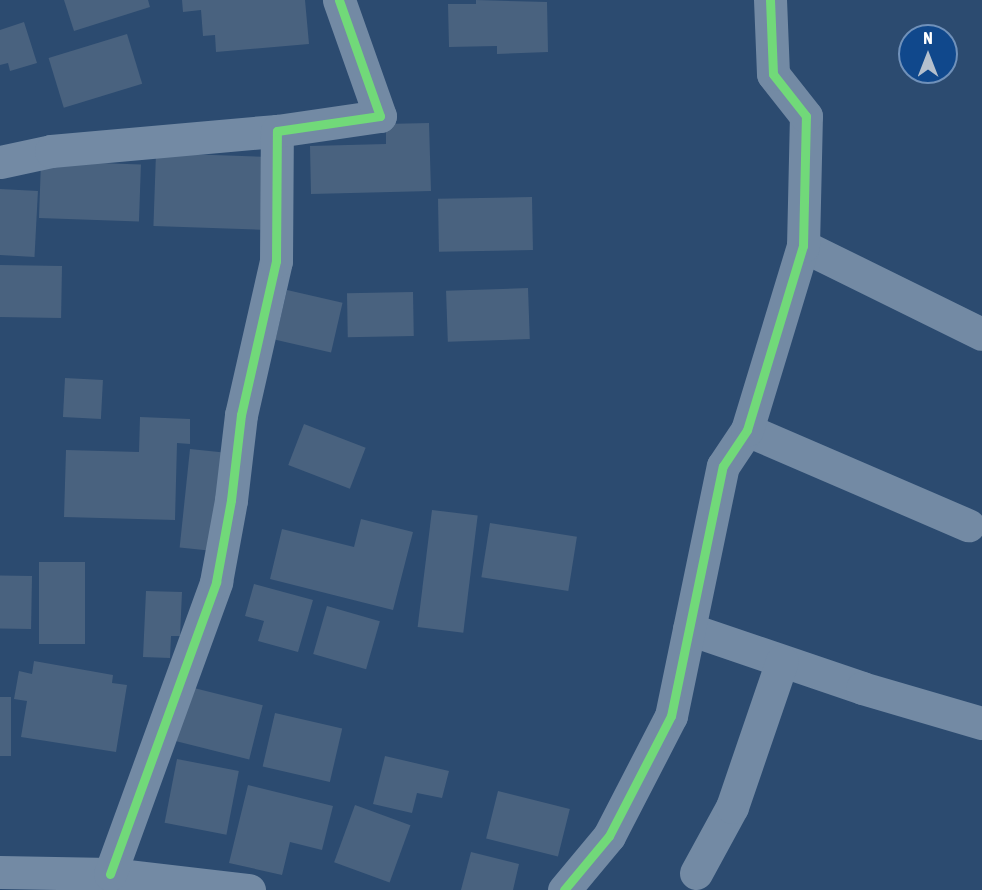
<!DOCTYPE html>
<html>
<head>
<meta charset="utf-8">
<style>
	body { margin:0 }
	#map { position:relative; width:982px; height:890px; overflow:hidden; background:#2c4b70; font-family:"Asap Condensed",sans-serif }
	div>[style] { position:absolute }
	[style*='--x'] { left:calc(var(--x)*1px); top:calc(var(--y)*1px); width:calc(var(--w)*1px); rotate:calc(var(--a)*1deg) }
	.building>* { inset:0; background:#49627f; transform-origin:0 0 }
	.minor>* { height:33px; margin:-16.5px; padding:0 16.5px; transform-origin:16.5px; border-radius:16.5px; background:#738aa4 }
	.cycleway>* { height:9px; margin:-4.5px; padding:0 4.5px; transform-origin:4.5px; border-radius:4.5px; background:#71d979 }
	span { translate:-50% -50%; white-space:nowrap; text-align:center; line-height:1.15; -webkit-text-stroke:6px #10488c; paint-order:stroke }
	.north { position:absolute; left:898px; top:24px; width:60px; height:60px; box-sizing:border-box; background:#10488c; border:2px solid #7091ba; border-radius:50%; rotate:0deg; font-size:16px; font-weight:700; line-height:24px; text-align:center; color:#fff }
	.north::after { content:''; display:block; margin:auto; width:21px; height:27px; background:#b5c0cd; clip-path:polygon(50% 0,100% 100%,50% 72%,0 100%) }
</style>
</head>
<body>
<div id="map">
	<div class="building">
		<i style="clip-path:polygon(64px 0,148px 0,150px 7px,74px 31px)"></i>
		<i style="clip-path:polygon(182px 0,305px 0,309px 44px,216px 52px,215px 35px,203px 36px,201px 10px,183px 12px)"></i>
		<i style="clip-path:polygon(476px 0,547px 2px,548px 52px,497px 54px,497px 46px,449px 47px,448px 4px,476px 4px)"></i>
		<i style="clip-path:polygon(24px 22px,37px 63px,10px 71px,8px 63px,0 65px,0 30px)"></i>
		<i style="left:127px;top:34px;width:52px;height:82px;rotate:73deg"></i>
		<i style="clip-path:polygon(429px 123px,431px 191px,311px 194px,310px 146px,386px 144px,386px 124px)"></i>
		<i style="left:156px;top:153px;width:107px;height:73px;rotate:2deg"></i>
		<i style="left:41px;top:161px;width:100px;height:57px;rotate:2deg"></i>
		<i style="left:0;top:189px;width:38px;height:66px;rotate:3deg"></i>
		<i style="left:532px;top:197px;width:53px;height:94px;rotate:89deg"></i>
		<i style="left:0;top:265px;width:62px;height:52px;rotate:1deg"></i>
		<i style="left:528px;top:288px;width:51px;height:82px;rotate:88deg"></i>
		<i style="left:287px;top:290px;width:57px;height:51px;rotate:13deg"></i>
		<i style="left:413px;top:292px;width:44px;height:66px;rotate:89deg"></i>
		<i style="left:65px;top:378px;width:38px;height:39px;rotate:3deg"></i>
		<i style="clip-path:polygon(140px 417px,190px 419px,190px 444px,177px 443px,175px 520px,64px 517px,66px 450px,139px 452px)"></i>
		<i style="left:304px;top:424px;width:66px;height:44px;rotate:21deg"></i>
		<i style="left:190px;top:449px;width:41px;height:99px;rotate:6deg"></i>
		<i style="left:432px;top:510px;width:46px;height:118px;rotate:7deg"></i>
		<i style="clip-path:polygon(361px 519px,413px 532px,393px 610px,270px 579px,282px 529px,354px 547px)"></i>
		<i style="left:490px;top:523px;width:88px;height:55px;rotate:9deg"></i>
		<i style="left:39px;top:562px;width:46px;height:82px"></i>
		<i style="left:32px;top:576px;width:53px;height:32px;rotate:91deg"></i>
		<i style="clip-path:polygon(254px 584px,313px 600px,298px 652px,258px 641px,264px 621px,245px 616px)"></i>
		<i style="clip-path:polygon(146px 591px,182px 592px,180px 636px,171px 636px,170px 658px,143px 657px)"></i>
		<i style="left:327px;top:606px;width:55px;height:50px;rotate:16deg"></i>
		<i style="clip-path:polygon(34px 661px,113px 675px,112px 683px,127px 685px,116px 752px,21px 737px,27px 701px,14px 699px,19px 671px,32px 674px)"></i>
		<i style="left:190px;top:687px;width:75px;height:56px;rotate:14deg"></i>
		<i style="left:0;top:697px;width:11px;height:59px"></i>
		<i style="left:275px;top:713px;width:69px;height:55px;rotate:13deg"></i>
		<i style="clip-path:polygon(385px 756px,449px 771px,442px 798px,417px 793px,412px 813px,373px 804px)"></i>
		<i style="left:177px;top:759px;width:63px;height:65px;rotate:11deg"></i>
		<i style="clip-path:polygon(248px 785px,333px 806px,322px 850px,290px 842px,282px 875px,229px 863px)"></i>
		<i style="left:498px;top:791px;width:74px;height:49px;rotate:14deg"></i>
		<i style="left:355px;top:805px;width:59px;height:61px;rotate:20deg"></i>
		<i style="clip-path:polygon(471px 852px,519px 864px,513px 890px,461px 890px)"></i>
	</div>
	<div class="minor">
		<i style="--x:0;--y:162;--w:52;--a:-12.2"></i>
		<i style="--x:51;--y:151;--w:227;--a:-5.1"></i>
		<i style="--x:803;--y:246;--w:199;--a:26.2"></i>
		<i style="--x:747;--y:430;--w:241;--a:23.3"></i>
		<i style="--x:689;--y:629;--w:183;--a:18.8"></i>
		<i style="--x:862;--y:688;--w:125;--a:16.3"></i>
		<i style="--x:0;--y:872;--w:110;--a:1"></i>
		<i style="--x:110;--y:874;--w:140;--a:6.6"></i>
		<i style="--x:696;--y:873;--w:75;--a:-61.4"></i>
		<i style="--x:732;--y:807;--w:154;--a:-71.1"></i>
		<i style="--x:110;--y:874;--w:311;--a:-70"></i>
		<i style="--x:216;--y:582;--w:83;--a:-79.6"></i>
		<i style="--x:231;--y:500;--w:86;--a:-83.3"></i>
		<i style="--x:241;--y:415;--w:158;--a:-77.2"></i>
		<i style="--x:276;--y:261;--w:130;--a:-89.6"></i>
		<i style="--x:277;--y:131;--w:104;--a:-8.3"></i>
		<i style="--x:380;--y:116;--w:123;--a:-109.5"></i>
		<i style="--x:564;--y:890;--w:70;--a:-50.2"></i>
		<i style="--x:609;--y:836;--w:135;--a:-62.7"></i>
		<i style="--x:671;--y:716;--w:255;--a:-78.3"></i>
		<i style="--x:723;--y:466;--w:43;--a:-56.3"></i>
		<i style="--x:747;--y:430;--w:192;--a:-73.1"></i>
		<i style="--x:803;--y:246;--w:130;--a:-88.7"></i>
		<i style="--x:806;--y:116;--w:53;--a:-128.2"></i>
		<i style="--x:773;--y:74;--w:74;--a:-92.3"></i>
	</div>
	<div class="cycleway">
		<i style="--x:110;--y:874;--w:311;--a:-70"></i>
		<i style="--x:216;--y:582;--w:83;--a:-79.6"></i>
		<i style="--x:231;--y:500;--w:86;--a:-83.3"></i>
		<i style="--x:241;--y:415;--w:158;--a:-77.2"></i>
		<i style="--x:276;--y:261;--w:130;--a:-89.6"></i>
		<i style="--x:277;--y:131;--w:104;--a:-8.3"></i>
		<i style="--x:380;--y:116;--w:123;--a:-109.5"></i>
		<i style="--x:564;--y:890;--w:70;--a:-50.2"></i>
		<i style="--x:609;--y:836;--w:135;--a:-62.7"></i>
		<i style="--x:671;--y:716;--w:255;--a:-78.3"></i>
		<i style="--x:723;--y:466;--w:43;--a:-56.3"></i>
		<i style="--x:747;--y:430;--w:192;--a:-73.1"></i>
		<i style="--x:803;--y:246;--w:130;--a:-88.7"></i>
		<i style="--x:806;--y:116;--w:53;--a:-128.2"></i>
		<i style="--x:773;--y:74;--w:74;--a:-92.3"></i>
	</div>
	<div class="north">N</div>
</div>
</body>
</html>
